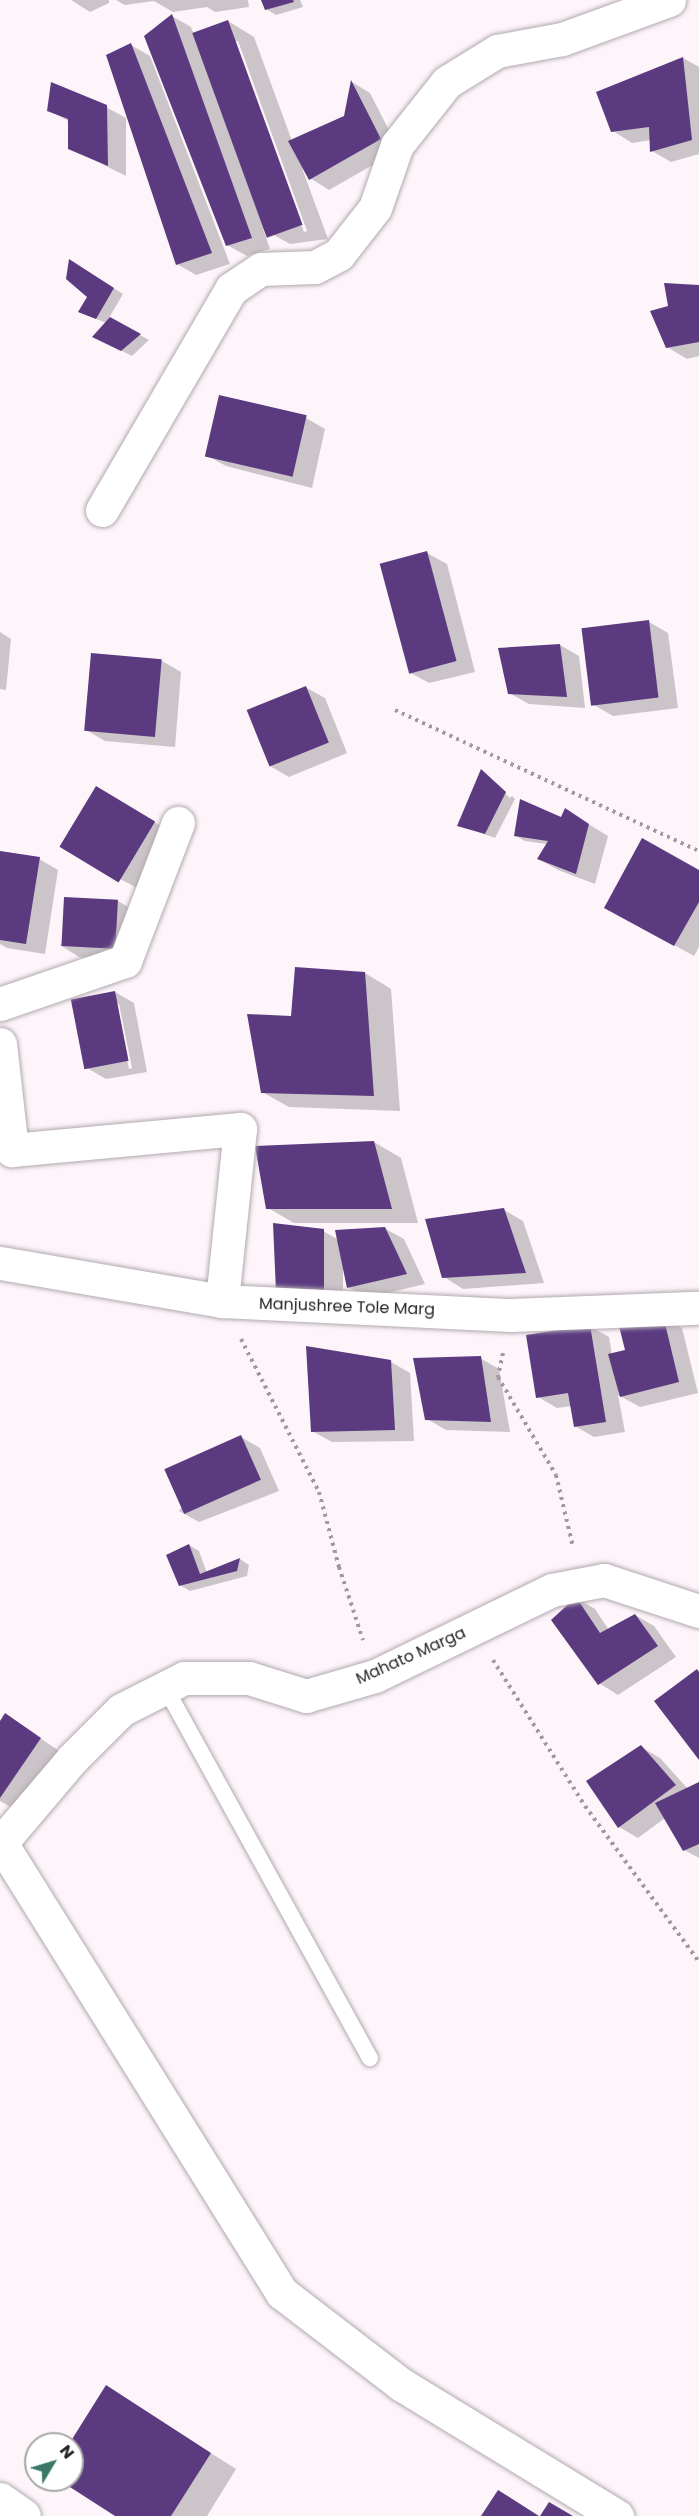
<!DOCTYPE html>
<html>
<head>
<meta charset="utf-8">
<style>
	body { margin:0 }
	#map { position:relative; width:699px; height:2516px; overflow:hidden; background:#fef5fb; font-family:Poppins,sans-serif }
	div>[style] { position:absolute }
	[style*='--x'] { left:calc(var(--x)*1px); top:calc(var(--y)*1px); width:calc(var(--w)*1px); rotate:calc(var(--a)*1deg) }
	.shadow>* { inset:0; background:#0003 }
	.building>* { inset:0; background:#5b3a80; transform-origin:0 0 }
	.path>* { height:4px; margin-top:-2px; transform-origin:0; background:repeating-linear-gradient(90deg,#a09a9e 0 3px,transparent 0 7.5px) }
	.roads { filter:drop-shadow(0 0 2px #b1a9af) drop-shadow(0 0 2px #b1a9af) }
	.service>* { height:16px; margin:-8px; padding:0 8px; transform-origin:8px; border-radius:8px; background:#fff }
	.minor>* { height:33px; margin:-16.5px; padding:0 16.5px; transform-origin:16.5px; border-radius:16.5px; background:#fff }
	span { translate:-50% -50%; white-space:nowrap; text-align:center; line-height:1.15; -webkit-text-stroke:6px #fff; paint-order:stroke }
	.street-label { font-size:16px; color:#292628 }
	.north { position:absolute; left:24px; top:2432px; width:60px; height:60px; box-sizing:border-box; background:#fff; border:2px solid #a9a8a9; border-radius:50%; rotate:52deg; font-size:16px; font-weight:700; line-height:24px; text-align:center; color:#292628 }
	.north::after { content:''; display:block; margin:auto; width:21px; height:27px; background:#3a7967; clip-path:polygon(50% 0,100% 100%,50% 72%,0 100%) }
</style>
</head>
<body>
<div id="map">
	<div class="shadow">
		<i style="clip-path:polygon(109px 0,109px 3px,90px 12px,71px 0)"></i>
		<i style="clip-path:polygon(116px 0,248px 0,249px 7px,215px 12px,207px 7px,173px 12px,154px 1px,125px 5px)"></i>
		<i style="clip-path:polygon(263px 0,300px 0,303px 7px,276px 15px,266px 9px)"></i>
		<i style="clip-path:polygon(evenodd,172px 16px,191px 27px,194px 34px,228px 21px,254px 37px,292px 141px,345px 117px,352px 82px,370px 93px,399px 150px,329px 190px,310px 178px,302px 168px,328px 239px,290px 244px,263px 229px,270px 249px,247px 256px,227px 245px,172px 16px,234px 41px,238px 41px,307px 231px,304px 232px,234px 41px)"></i>
		<i style="clip-path:polygon(131px 45px,150px 56px,230px 264px,196px 275px,177px 264px)"></i>
		<i style="clip-path:polygon(683px 58px,699px 67px,699px 154px,671px 162px,652px 151px,651px 140px,632px 143px,613px 131px,598px 93px)"></i>
		<i style="clip-path:polygon(106px 107px,126px 118px,126px 176px,70px 148px,70px 122px,49px 110px)"></i>
		<i style="clip-path:polygon(79px 266px,123px 294px,109px 318px,149px 340px,132px 356px,104px 342px,106px 323px,80px 312px,89px 296px)"></i>
		<i style="clip-path:polygon(699px 286px,699px 356px,687px 359px,667px 347px)"></i>
		<i style="clip-path:polygon(306px 418px,325px 429px,312px 488px,226px 466px,206px 455px)"></i>
		<i style="clip-path:polygon(427px 553px,447px 564px,475px 672px,429px 683px,409px 672px)"></i>
		<i style="clip-path:polygon(649px 622px,668px 633px,678px 708px,613px 716px,594px 705px)"></i>
		<i style="clip-path:polygon(0 632px,11px 639px,6px 690px,0 689px)"></i>
		<i style="clip-path:polygon(560px 645px,579px 656px,585px 708px,529px 704px,509px 693px)"></i>
		<i style="clip-path:polygon(162px 661px,181px 672px,175px 747px,105px 741px,86px 730px)"></i>
		<i style="clip-path:polygon(305px 687px,325px 698px,347px 753px,289px 777px,270px 766px)"></i>
		<i style="clip-path:polygon(482px 771px,510px 798px,512px 796px,515px 799px,495px 838px,459px 825px)"></i>
		<i style="clip-path:polygon(96px 788px,173px 833px,137px 888px,83px 859px)"></i>
		<i style="clip-path:polygon(561px 819px,585px 822px,608px 836px,595px 884px,558px 870px,539px 859px,547px 844px,525px 841px,516px 836px)"></i>
		<i style="clip-path:polygon(0 853px,39px 859px,58px 870px,45px 954px,7px 948px,0 944px)"></i>
		<i style="clip-path:polygon(699px 872px,699px 947px,694px 956px,625px 918px)"></i>
		<i style="clip-path:polygon(118px 901px,137px 912px,133px 962px,79px 957px,60px 945px)"></i>
		<i style="clip-path:polygon(365px 973px,391px 989px,400px 1111px,289px 1107px,262px 1092px)"></i>
		<i style="clip-path:polygon(evenodd,115px 992px,134px 1003px,147px 1072px,106px 1079px,87px 1068px,115px 992px,116px 1004px,119px 1004px,132px 1068px,129px 1069px,116px 1004px)"></i>
		<i style="clip-path:polygon(374px 1142px,401px 1158px,418px 1223px,294px 1223px,268px 1208px)"></i>
		<i style="clip-path:polygon(504px 1210px,523px 1221px,544px 1283px,463px 1289px,444px 1277px)"></i>
		<i style="clip-path:polygon(384px 1228px,404px 1239px,425px 1284px,367px 1298px,348px 1287px,343px 1267px,343px 1305px,297px 1302px,323px 1231px,339px 1240px)"></i>
		<i style="clip-path:polygon(662px 1317px,682px 1328px,698px 1393px,640px 1407px,618px 1395px,625px 1432px,594px 1437px,575px 1426px,572px 1406px,557px 1408px,538px 1397px,589px 1326px,609px 1337px,612px 1355px,627px 1351px)"></i>
		<i style="clip-path:polygon(480px 1358px,499px 1369px,510px 1432px,446px 1430px,427px 1419px)"></i>
		<i style="clip-path:polygon(391px 1362px,410px 1373px,414px 1441px,332px 1442px,312px 1431px)"></i>
		<i style="clip-path:polygon(241px 1437px,260px 1448px,279px 1491px,199px 1522px,179px 1511px)"></i>
		<i style="clip-path:polygon(189px 1545px,199px 1551px,207px 1573px,240px 1559px,249px 1565px,247px 1576px,190px 1591px,180px 1585px)"></i>
		<i style="clip-path:polygon(576px 1598px,595px 1609px,609px 1630px,635px 1615px,654px 1626px,676px 1657px,618px 1695px,599px 1683px)"></i>
		<i style="clip-path:polygon(6px 1715px,59px 1751px,18px 1811px,0 1801px,0 1724px)"></i>
		<i style="clip-path:polygon(641px 1747px,660px 1758px,688px 1789px,699px 1784px,699px 1858px,684px 1850px,665px 1818px,638px 1838px,619px 1827px)"></i>
		<i style="clip-path:polygon(132px 2403px,236px 2469px,207px 2516px,118px 2516px,61px 2480px,72px 2480px,71px 2444px)"></i>
	</div>
	<div class="building">
		<i style="clip-path:polygon(261px 0,293px 0,294px 2px,265px 10px)"></i>
		<i style="clip-path:polygon(172px 14px,252px 238px,226px 246px,144px 36px)"></i>
		<i style="left:228px;top:20px;width:218px;height:38px;rotate:70deg"></i>
		<i style="clip-path:polygon(131px 43px,212px 253px,176px 265px,106px 55px)"></i>
		<i style="clip-path:polygon(683px 57px,692px 140px,650px 152px,649px 127px,611px 132px,596px 92px)"></i>
		<i style="clip-path:polygon(351px 80px,381px 139px,309px 180px,288px 141px,344px 116px)"></i>
		<i style="clip-path:polygon(51px 82px,107px 105px,108px 166px,68px 149px,68px 119px,47px 111px)"></i>
		<i style="clip-path:polygon(69px 259px,114px 288px,96px 319px,78px 312px,87px 297px,66px 279px)"></i>
		<i style="clip-path:polygon(664px 283px,699px 285px,699px 342px,666px 348px,650px 311px,668px 306px)"></i>
		<i style="clip-path:polygon(110px 317px,141px 334px,121px 351px,92px 337px)"></i>
		<i style="left:219px;top:395px;width:90px;height:63px;rotate:13deg"></i>
		<i style="left:427px;top:551px;width:114px;height:49px;rotate:75deg"></i>
		<i style="left:649px;top:620px;width:78px;height:68px;rotate:83deg"></i>
		<i style="clip-path:polygon(560px 644px,567px 697px,508px 694px,498px 648px)"></i>
		<i style="left:91px;top:653px;width:71px;height:78px;rotate:5deg"></i>
		<i style="left:306px;top:686px;width:61px;height:64px;rotate:68deg"></i>
		<i style="clip-path:polygon(481px 769px,506px 792px,485px 834px,457px 826px)"></i>
		<i style="left:96px;top:786px;width:69px;height:71px;rotate:31deg"></i>
		<i style="clip-path:polygon(520px 799px,561px 817px,565px 808px,589px 824px,576px 874px,537px 859px,548px 841px,514px 836px)"></i>
		<i style="clip-path:polygon(642px 838px,699px 870px,699px 902px,674px 946px,604px 908px)"></i>
		<i style="clip-path:polygon(0 851px,40px 857px,26px 944px,0 940px)"></i>
		<i style="left:64px;top:897px;width:54px;height:49px;rotate:3deg"></i>
		<i style="clip-path:polygon(295px 967px,365px 972px,374px 1096px,261px 1093px,247px 1014px,291px 1016px)"></i>
		<i style="left:115px;top:991px;width:71px;height:45px;rotate:79deg"></i>
		<i style="clip-path:polygon(374px 1141px,392px 1209px,266px 1209px,255px 1146px)"></i>
		<i style="clip-path:polygon(504px 1208px,526px 1273px,442px 1278px,425px 1219px)"></i>
		<i style="clip-path:polygon(273px 1223px,324px 1229px,324px 1295px,276px 1292px)"></i>
		<i style="clip-path:polygon(385px 1227px,407px 1274px,347px 1288px,335px 1230px)"></i>
		<i style="clip-path:polygon(663px 1315px,679px 1382px,620px 1397px,608px 1354px,625px 1350px,619px 1326px)"></i>
		<i style="clip-path:polygon(590px 1325px,606px 1422px,574px 1427px,568px 1393px,536px 1398px,526px 1335px)"></i>
		<i style="clip-path:polygon(306px 1346px,391px 1360px,395px 1430px,311px 1432px)"></i>
		<i style="clip-path:polygon(481px 1356px,491px 1422px,425px 1420px,413px 1358px)"></i>
		<i style="left:241px;top:1435px;width:49px;height:84px;rotate:66deg"></i>
		<i style="clip-path:polygon(189px 1544px,200px 1574px,240px 1558px,237px 1571px,179px 1586px,166px 1555px)"></i>
		<i style="clip-path:polygon(576px 1597px,600px 1633px,635px 1614px,658px 1646px,598px 1685px,551px 1620px)"></i>
		<i style="clip-path:polygon(697px 1669px,699px 1672px,699px 1760px,654px 1701px)"></i>
		<i style="clip-path:polygon(5px 1713px,41px 1738px,0 1798px,0 1721px)"></i>
		<i style="clip-path:polygon(641px 1745px,676px 1785px,618px 1828px,586px 1781px)"></i>
		<i style="clip-path:polygon(699px 1782px,699px 1844px,683px 1851px,655px 1803px)"></i>
		<i style="clip-path:polygon(106px 2385px,211px 2453px,171px 2516px,115px 2516px,59px 2480px,72px 2480px,72px 2444px,69px 2444px)"></i>
		<i style="clip-path:polygon(498px 2490px,539px 2516px,481px 2516px)"></i>
		<i style="clip-path:polygon(549px 2502px,573px 2516px,540px 2516px)"></i>
	</div>
	<div class="path">
		<i style="--x:395;--y:710;--w:335;--a:24.9"></i>
		<i style="--x:241;--y:1339;--w:172;--a:63"></i>
		<i style="--x:319;--y:1492;--w:78;--a:75.1"></i>
		<i style="--x:339;--y:1567;--w:77;--a:71.8"></i>
		<i style="--x:503;--y:1353;--w:25;--a:102"></i>
		<i style="--x:498;--y:1377;--w:114;--a:59.4"></i>
		<i style="--x:556;--y:1475;--w:74;--a:76.7"></i>
		<i style="--x:493;--y:1660;--w:173;--a:57.8"></i>
		<i style="--x:585;--y:1806;--w:193;--a:53.8"></i>
	</div>
	<div class="roads">
		<div class="service">
			<i style="--x:165;--y:1687;--w:424;--a:61.1"></i>
		</div>
		<div class="minor">
			<i style="--x:102;--y:510;--w:256;--a:-59.7"></i>
			<i style="--x:231;--y:289;--w:36;--a:-34"></i>
			<i style="--x:261;--y:269;--w:54;--a:-2.1"></i>
			<i style="--x:315;--y:267;--w:27;--a:-28"></i>
			<i style="--x:339;--y:254;--w:58;--a:-52"></i>
			<i style="--x:375;--y:208;--w:67;--a:-70.8"></i>
			<i style="--x:397;--y:145;--w:80;--a:-51.6"></i>
			<i style="--x:447;--y:82;--w:59;--a:-31.8"></i>
			<i style="--x:497;--y:51;--w:66;--a:-10.5"></i>
			<i style="--x:562;--y:39;--w:114;--a:-20"></i>
			<i style="--x:0;--y:1004;--w:132;--a:-19"></i>
			<i style="--x:125;--y:961;--w:148;--a:-69"></i>
			<i style="--x:0;--y:1044;--w:107;--a:83.5"></i>
			<i style="--x:12;--y:1150;--w:229;--a:-5.3"></i>
			<i style="--x:240;--y:1129;--w:173;--a:96"></i>
			<i style="--x:0;--y:1263;--w:225;--a:9.7"></i>
			<i style="--x:222;--y:1301;--w:289;--a:2.8"></i>
			<i style="--x:511;--y:1315;--w:186;--a:-2.2"></i>
			<i style="--x:1;--y:1843;--w:531;--a:58.02"></i>
			<i style="--x:282;--y:2293;--w:151;--a:37.5"></i>
			<i style="--x:402;--y:2385;--w:252;--a:31.4"></i>
			<i style="--x:0;--y:1844;--w:111;--a:-49.7"></i>
			<i style="--x:72;--y:1759;--w:69;--a:-45"></i>
			<i style="--x:121;--y:1710;--w:71;--a:-26.9"></i>
			<i style="--x:184;--y:1678;--w:65;--a:0"></i>
			<i style="--x:249;--y:1678;--w:60;--a:17.5"></i>
			<i style="--x:306;--y:1696;--w:72;--a:-16.2"></i>
			<i style="--x:375;--y:1676;--w:197;--a:-25.9"></i>
			<i style="--x:552;--y:1590;--w:53;--a:-10.9"></i>
			<i style="--x:604;--y:1580;--w:100;--a:18.1"></i>
			<i style="--x:0;--y:2499;--w:29;--a:35"></i>
		</div>
	</div>
	<div class="street-label">
		<span style="left:347px;top:1307px;rotate:2deg">Manjushree Tole Marg</span>
		<span style="left:411px;top:1656px;rotate:-24deg">Mahato Marga</span>
	</div>
	<div class="north">N</div>
</div>
</body>
</html>
